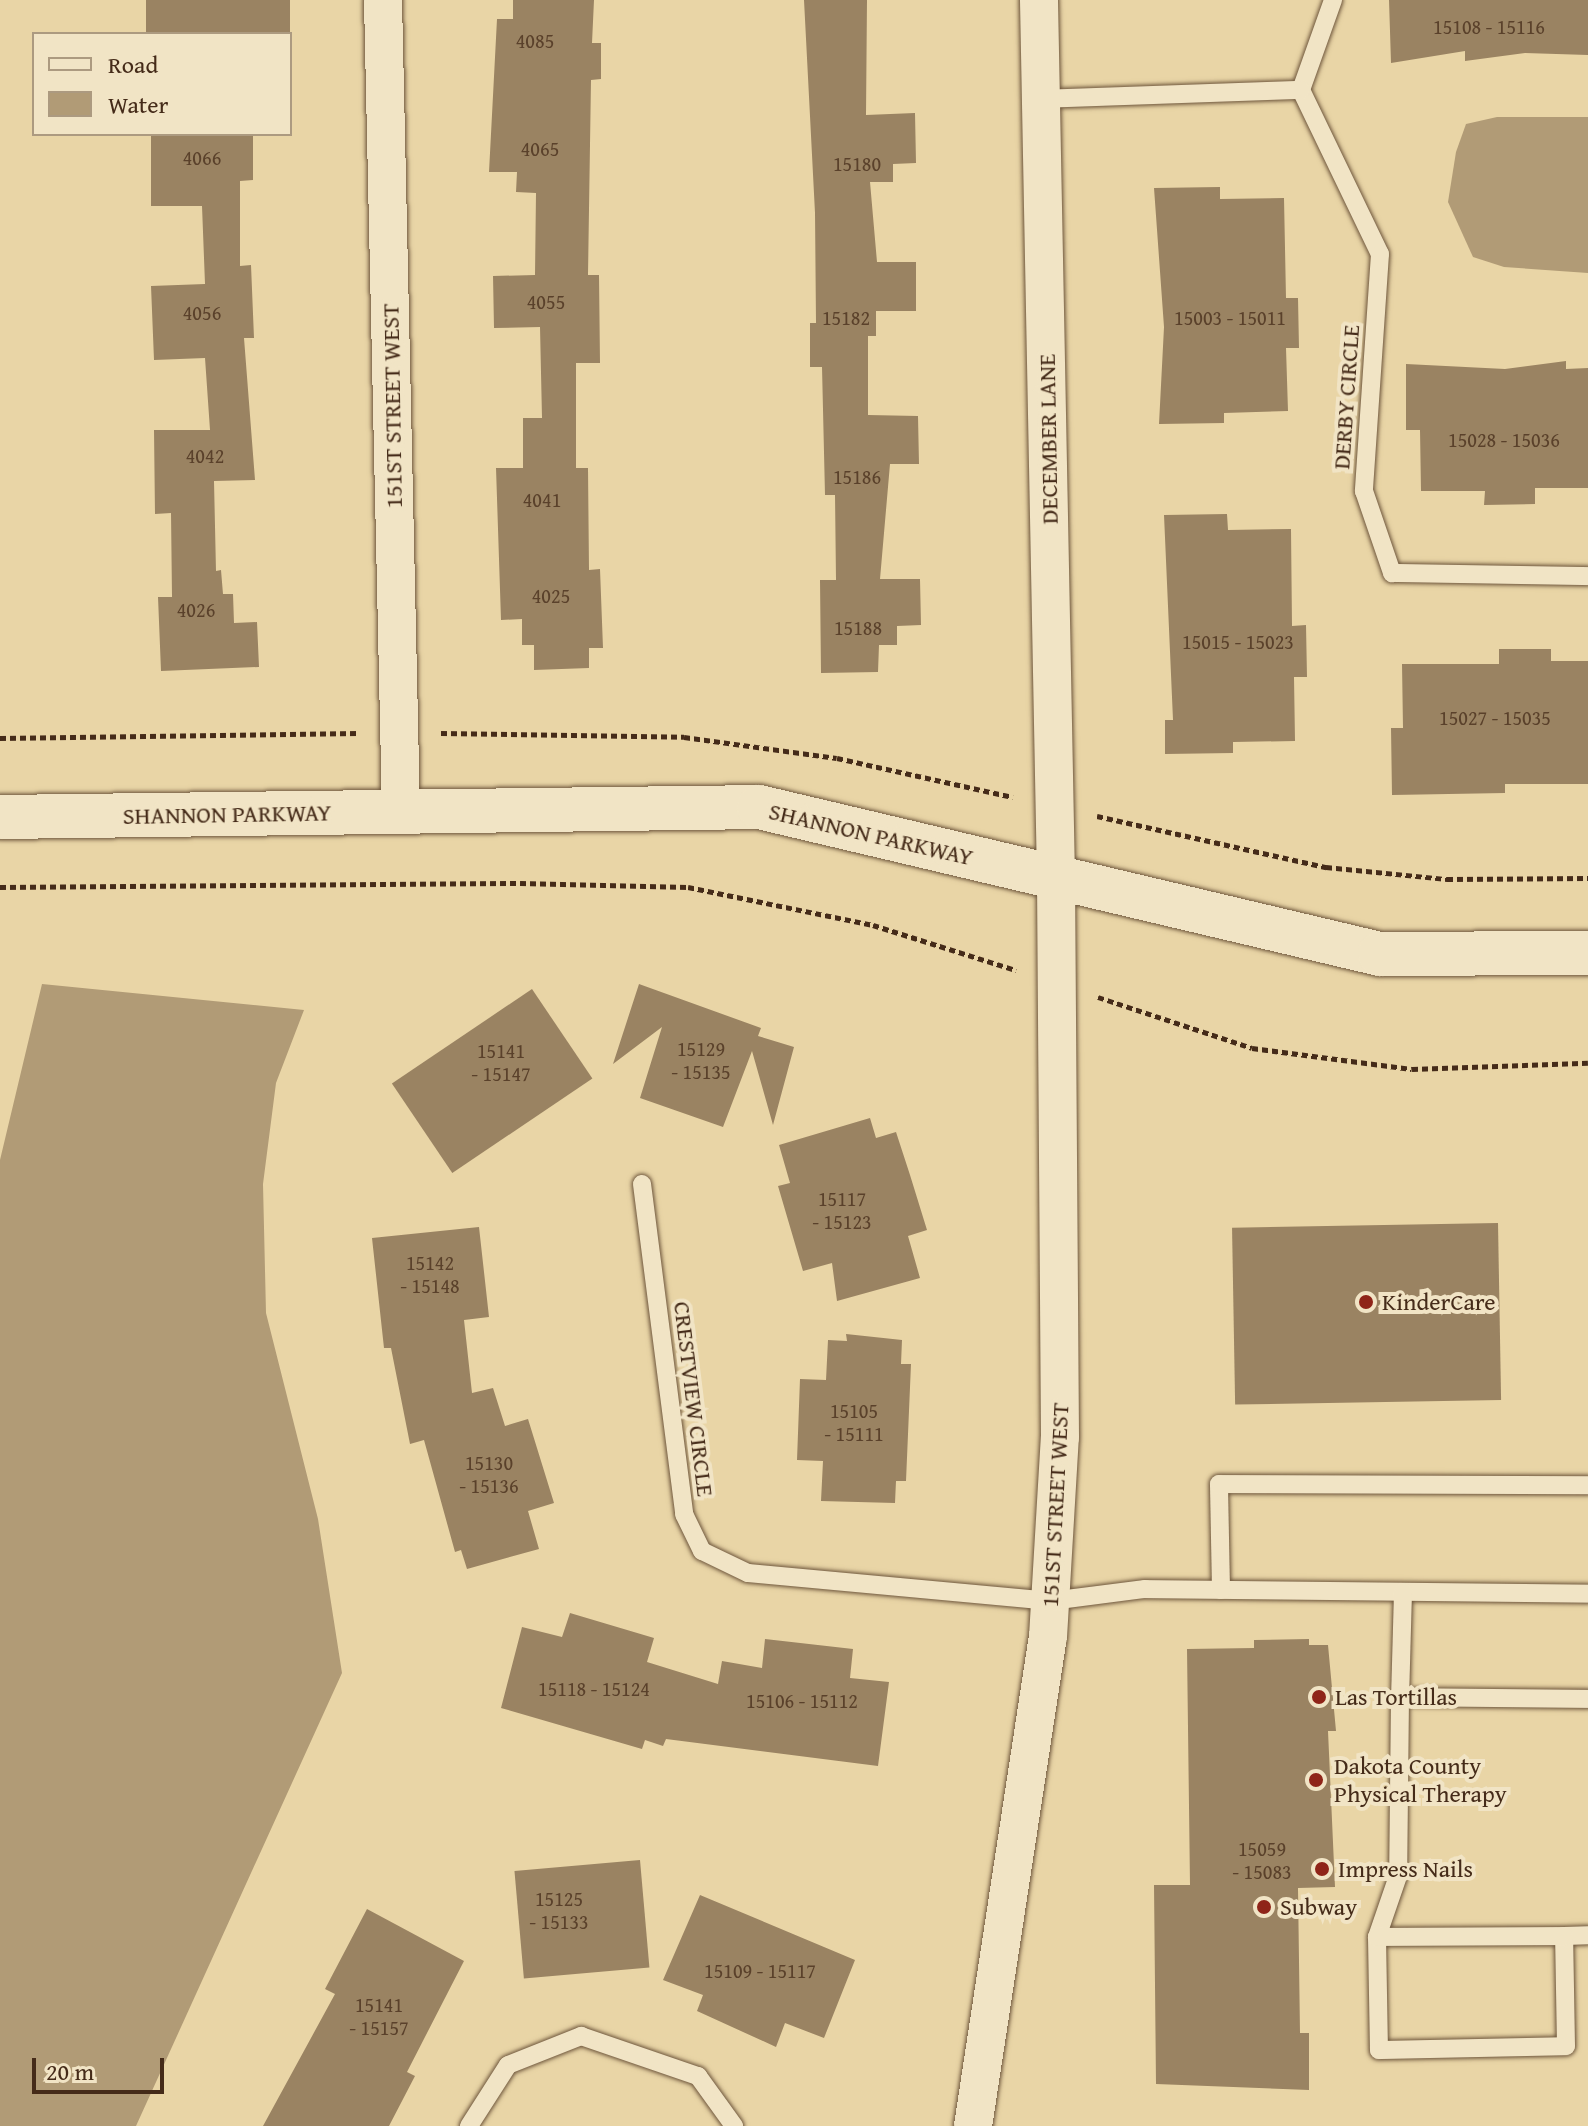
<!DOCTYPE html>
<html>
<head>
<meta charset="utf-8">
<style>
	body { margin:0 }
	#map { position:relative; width:1588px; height:2126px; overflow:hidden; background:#e9d5a6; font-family:"Gentium Book Plus",serif }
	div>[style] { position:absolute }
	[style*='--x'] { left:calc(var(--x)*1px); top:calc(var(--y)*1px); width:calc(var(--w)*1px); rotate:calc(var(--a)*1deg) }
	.water>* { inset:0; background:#b19b76 }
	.building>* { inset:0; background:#9a8362; transform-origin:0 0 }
	.path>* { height:5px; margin-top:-2.5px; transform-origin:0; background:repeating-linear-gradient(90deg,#452b19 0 6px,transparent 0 10px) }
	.roads { filter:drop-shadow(0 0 2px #6e563c) drop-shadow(0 0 2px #6e563c) }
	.lane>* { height:18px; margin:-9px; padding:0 9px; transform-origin:9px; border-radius:9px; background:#f1e4c5 }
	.street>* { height:38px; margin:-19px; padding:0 19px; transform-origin:19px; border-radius:19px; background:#f1e4c5 }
	.secondary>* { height:44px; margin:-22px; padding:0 22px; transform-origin:22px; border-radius:22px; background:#f1e4c5 }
	.dots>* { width:22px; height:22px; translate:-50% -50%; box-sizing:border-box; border:4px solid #f1e4c5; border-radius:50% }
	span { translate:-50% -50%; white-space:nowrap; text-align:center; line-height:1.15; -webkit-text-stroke:8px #f1e4c5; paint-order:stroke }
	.number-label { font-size:20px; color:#5a412b }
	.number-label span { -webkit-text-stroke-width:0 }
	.street-label { font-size:24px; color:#452b19 }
	.poi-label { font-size:24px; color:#452b19 }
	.left { translate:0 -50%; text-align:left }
	.legend { position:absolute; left:32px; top:32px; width:260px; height:104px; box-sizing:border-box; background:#f1e4c5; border:2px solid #ac9a80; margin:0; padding:10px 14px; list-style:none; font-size:24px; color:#452b19 }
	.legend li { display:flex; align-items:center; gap:16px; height:40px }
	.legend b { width:40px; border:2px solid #ac9a80 }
	.scale { position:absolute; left:32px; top:2058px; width:132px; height:36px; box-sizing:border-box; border:4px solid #452b19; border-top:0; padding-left:10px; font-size:24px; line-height:28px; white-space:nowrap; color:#452b19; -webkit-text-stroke:6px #f1e4c5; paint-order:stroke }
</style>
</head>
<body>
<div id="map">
	<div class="water">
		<i style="clip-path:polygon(1497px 117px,1588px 117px,1588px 273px,1504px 267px,1473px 257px,1448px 202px,1456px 152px,1466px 124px)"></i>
		<i style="clip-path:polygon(42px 984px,304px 1010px,276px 1083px,263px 1184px,266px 1313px,318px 1519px,342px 1673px,136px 2126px,0 2126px,0 1160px)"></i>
	</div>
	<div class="building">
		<i style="left:146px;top:0;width:144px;height:34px"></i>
		<i style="clip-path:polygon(513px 0,594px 0,592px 43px,601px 43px,601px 79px,591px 80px,588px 275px,599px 275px,600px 363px,576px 363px,576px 468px,588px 468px,589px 570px,600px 569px,603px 648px,589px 648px,589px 668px,534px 670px,534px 645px,522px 645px,522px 619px,501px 620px,496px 468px,523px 468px,523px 418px,542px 418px,540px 327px,494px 328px,493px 276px,535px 275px,536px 193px,516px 192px,517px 172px,489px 172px,497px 19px,513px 19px)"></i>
		<i style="clip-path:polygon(804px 0,867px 0,866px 115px,915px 113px,916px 163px,893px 164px,893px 182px,870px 182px,877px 262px,916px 262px,916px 311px,876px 311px,876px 336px,868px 336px,868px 415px,918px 416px,919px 464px,890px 464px,880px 579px,920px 579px,921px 625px,897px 626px,897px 645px,879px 645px,878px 672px,821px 673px,820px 580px,836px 580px,835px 495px,825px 495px,822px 367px,810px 367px,810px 323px,816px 323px,815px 213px)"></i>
		<i style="clip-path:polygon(1389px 0,1588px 0,1588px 55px,1525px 53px,1465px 61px,1465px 51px,1391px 63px)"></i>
		<i style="clip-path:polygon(151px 134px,253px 134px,253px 180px,240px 181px,240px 266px,251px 265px,254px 338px,244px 338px,255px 480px,214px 481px,216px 571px,221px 570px,223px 594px,233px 594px,234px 623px,257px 622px,259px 667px,161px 671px,158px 597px,172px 597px,171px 513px,155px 514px,154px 430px,210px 430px,205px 358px,154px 360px,151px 286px,205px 284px,202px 206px,151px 206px)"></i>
		<i style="clip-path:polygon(1220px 187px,1220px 199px,1284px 198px,1286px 298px,1298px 298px,1299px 348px,1286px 348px,1288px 411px,1224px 413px,1224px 423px,1159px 424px,1164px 327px,1154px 188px)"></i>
		<i style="clip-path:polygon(1566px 361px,1566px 369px,1588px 368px,1588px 488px,1535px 488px,1535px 504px,1484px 505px,1485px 491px,1421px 491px,1420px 430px,1406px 430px,1406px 364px,1505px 369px)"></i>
		<i style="clip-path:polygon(1227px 514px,1228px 530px,1291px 529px,1292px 626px,1306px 625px,1307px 677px,1294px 677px,1295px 741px,1233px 742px,1233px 753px,1165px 754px,1165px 720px,1173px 720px,1164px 515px)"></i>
		<i style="clip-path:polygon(1499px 649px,1551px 649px,1551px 661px,1588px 661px,1588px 784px,1505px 784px,1505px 793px,1392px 795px,1391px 728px,1403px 728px,1402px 664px,1499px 664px)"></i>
		<i style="clip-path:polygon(639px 984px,761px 1028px,758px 1036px,794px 1047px,773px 1125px,752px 1051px,723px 1127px,640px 1098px,662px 1027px,613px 1064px)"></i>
		<i style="left:532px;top:989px;width:108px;height:169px;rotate:56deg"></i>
		<i style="clip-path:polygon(870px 1118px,876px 1138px,896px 1132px,910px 1175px,927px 1230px,908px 1236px,920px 1278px,837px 1301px,832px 1263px,803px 1271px,778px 1186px,790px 1183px,779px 1145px)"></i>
		<i style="left:1498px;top:1223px;width:177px;height:266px;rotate:89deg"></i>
		<i style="clip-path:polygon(479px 1227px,489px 1317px,464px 1320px,472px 1393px,493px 1388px,505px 1426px,528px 1419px,554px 1503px,528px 1511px,539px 1549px,467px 1569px,461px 1550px,455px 1552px,424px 1440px,410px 1444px,391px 1348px,384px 1348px,372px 1238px)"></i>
		<i style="clip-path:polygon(846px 1334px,902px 1340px,901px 1364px,911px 1364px,906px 1481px,896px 1481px,895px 1503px,821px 1501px,823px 1461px,797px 1460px,800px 1379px,826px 1380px,828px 1340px,847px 1341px)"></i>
		<i style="clip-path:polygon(570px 1613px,654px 1638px,647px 1662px,718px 1684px,722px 1661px,762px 1668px,765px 1639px,853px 1649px,850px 1678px,889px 1682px,878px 1766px,666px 1739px,663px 1746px,645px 1740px,642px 1749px,501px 1708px,522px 1627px,562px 1637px)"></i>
		<i style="clip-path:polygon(1309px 1639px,1309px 1645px,1328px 1645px,1336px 1731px,1328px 1731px,1335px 1887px,1298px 1888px,1300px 2033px,1309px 2033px,1309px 2090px,1156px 2084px,1154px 1885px,1190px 1885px,1187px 1649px,1254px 1648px,1254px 1640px)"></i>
		<i style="left:640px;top:1860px;width:108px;height:126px;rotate:85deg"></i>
		<i style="clip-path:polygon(700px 1895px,855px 1960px,824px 2038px,785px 2023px,776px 2047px,697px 2011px,703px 1995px,663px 1980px)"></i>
		<i style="clip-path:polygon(367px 1909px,464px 1961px,407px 2072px,415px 2076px,389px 2126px,263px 2126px,335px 1994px,325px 1989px)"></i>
	</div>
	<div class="path">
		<i style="--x:441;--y:733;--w:243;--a:0.9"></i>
		<i style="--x:684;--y:737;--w:154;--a:7.8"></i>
		<i style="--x:837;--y:758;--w:180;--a:12.5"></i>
		<i style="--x:0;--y:738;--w:359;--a:-0.8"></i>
		<i style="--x:1097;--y:816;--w:235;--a:12.6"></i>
		<i style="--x:1326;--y:867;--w:122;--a:5.7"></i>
		<i style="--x:1447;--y:879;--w:141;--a:-0.4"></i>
		<i style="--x:0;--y:887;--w:520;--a:-0.44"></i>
		<i style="--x:520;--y:883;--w:168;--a:1.4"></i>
		<i style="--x:688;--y:887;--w:189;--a:11.6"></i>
		<i style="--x:873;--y:925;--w:150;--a:17.5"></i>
		<i style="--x:1098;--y:997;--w:162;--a:18.3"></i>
		<i style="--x:1252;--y:1048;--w:161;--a:7.5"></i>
		<i style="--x:1412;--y:1069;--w:176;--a:-2"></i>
	</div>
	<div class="roads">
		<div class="lane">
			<i style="--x:1333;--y:0;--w:96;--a:109.6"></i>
			<i style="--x:1301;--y:90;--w:182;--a:64.3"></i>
			<i style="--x:1380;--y:254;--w:238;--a:93.9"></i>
			<i style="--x:1364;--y:491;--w:87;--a:71.1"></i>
			<i style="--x:1392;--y:573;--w:196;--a:0.9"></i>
			<i style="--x:1041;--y:99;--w:260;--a:-2"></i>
			<i style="--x:642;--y:1184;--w:333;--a:82.7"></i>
			<i style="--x:684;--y:1514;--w:41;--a:64.1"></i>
			<i style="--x:702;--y:1551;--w:51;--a:25.6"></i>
			<i style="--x:748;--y:1573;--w:304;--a:5.3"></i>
			<i style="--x:1051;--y:1601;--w:95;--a:-7.3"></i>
			<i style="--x:1145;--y:1589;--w:443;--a:0.6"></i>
			<i style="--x:1221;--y:1590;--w:106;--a:-91.1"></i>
			<i style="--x:1219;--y:1484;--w:369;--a:0.2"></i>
			<i style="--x:1403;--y:1592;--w:105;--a:91.6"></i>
			<i style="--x:1400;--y:1697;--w:188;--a:0.6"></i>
			<i style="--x:1400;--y:1697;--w:179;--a:90.6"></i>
			<i style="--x:1398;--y:1876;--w:65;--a:109"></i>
			<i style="--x:1377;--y:1937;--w:113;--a:89"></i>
			<i style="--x:1379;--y:2050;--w:187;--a:-1.2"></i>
			<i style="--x:1566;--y:2046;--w:110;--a:-91"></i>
			<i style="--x:1564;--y:1936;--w:24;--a:-2"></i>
			<i style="--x:1377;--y:1937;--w:187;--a:-0.3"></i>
			<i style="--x:469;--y:2126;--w:72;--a:-57.4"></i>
			<i style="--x:508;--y:2065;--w:79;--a:-21.7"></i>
			<i style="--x:581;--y:2036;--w:124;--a:18.9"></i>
			<i style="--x:698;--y:2076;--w:62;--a:54.2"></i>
		</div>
		<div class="street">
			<i style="--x:383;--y:0;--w:812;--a:88.73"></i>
			<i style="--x:973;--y:2126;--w:495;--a:-81.3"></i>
			<i style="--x:1048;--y:1637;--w:200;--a:-86.6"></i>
			<i style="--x:1060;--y:1437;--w:559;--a:-90.41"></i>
			<i style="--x:1056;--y:878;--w:878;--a:-91.11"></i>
		</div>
		<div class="secondary">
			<i style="--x:0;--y:817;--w:759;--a:-0.75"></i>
			<i style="--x:759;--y:807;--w:638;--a:13.32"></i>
			<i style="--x:1380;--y:954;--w:208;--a:-0.3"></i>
		</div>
	</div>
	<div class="dots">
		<i style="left:1366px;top:1302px;background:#8f2418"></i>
		<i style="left:1319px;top:1697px;background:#8f2418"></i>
		<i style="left:1316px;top:1780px;background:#8f2418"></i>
		<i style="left:1322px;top:1869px;background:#8f2418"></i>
		<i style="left:1264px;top:1907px;background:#8f2418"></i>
	</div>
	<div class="number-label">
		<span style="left:1489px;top:26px">15108 - 15116</span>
		<span style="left:535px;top:40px">4085</span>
		<span style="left:540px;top:148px">4065</span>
		<span style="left:202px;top:157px">4066</span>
		<span style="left:857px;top:163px">15180</span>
		<span style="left:546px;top:301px">4055</span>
		<span style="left:202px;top:312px">4056</span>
		<span style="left:846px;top:317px">15182</span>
		<span style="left:1230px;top:317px">15003 - 15011</span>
		<span style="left:1504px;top:439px">15028 - 15036</span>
		<span style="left:205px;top:455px">4042</span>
		<span style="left:857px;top:476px">15186</span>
		<span style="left:542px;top:499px">4041</span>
		<span style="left:551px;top:595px">4025</span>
		<span style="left:196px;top:609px">4026</span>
		<span style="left:858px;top:627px">15188</span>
		<span style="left:1238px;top:641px">15015 - 15023</span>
		<span style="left:1495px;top:717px">15027 - 15035</span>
		<span style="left:701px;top:1060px">15129<br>- 15135</span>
		<span style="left:501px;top:1062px">15141<br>- 15147</span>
		<span style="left:842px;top:1210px">15117<br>- 15123</span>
		<span style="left:430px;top:1274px">15142<br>- 15148</span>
		<span style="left:854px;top:1422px">15105<br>- 15111</span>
		<span style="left:489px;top:1474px">15130<br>- 15136</span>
		<span style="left:594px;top:1688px">15118 - 15124</span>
		<span style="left:802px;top:1700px">15106 - 15112</span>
		<span style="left:1262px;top:1860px">15059<br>- 15083</span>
		<span style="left:559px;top:1910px">15125<br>- 15133</span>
		<span style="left:760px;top:1970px">15109 - 15117</span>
		<span style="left:379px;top:2016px">15141<br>- 15157</span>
	</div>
	<div class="street-label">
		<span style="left:1346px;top:397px;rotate:-86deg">DERBY CIRCLE</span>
		<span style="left:392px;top:406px;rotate:-91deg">151ST STREET WEST</span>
		<span style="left:1048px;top:439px;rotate:-91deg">DECEMBER LANE</span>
		<span style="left:227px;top:814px;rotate:-1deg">SHANNON PARKWAY</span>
		<span style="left:871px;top:834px;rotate:13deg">SHANNON PARKWAY</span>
		<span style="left:694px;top:1399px;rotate:83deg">CRESTVIEW CIRCLE</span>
		<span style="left:1055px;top:1505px;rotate:-87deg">151ST STREET WEST</span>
	</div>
	<div class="poi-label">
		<span class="left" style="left:1382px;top:1302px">KinderCare</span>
		<span class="left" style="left:1335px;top:1697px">Las Tortillas</span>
		<span class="left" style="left:1334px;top:1780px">Dakota County<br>Physical Therapy</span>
		<span class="left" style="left:1338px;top:1869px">Impress Nails</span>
		<span class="left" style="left:1280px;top:1907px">Subway</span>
	</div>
	<ul class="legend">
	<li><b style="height:10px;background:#f1e4c5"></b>Road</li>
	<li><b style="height:22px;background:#b19b76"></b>Water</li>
	</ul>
	<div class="scale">20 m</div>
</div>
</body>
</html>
